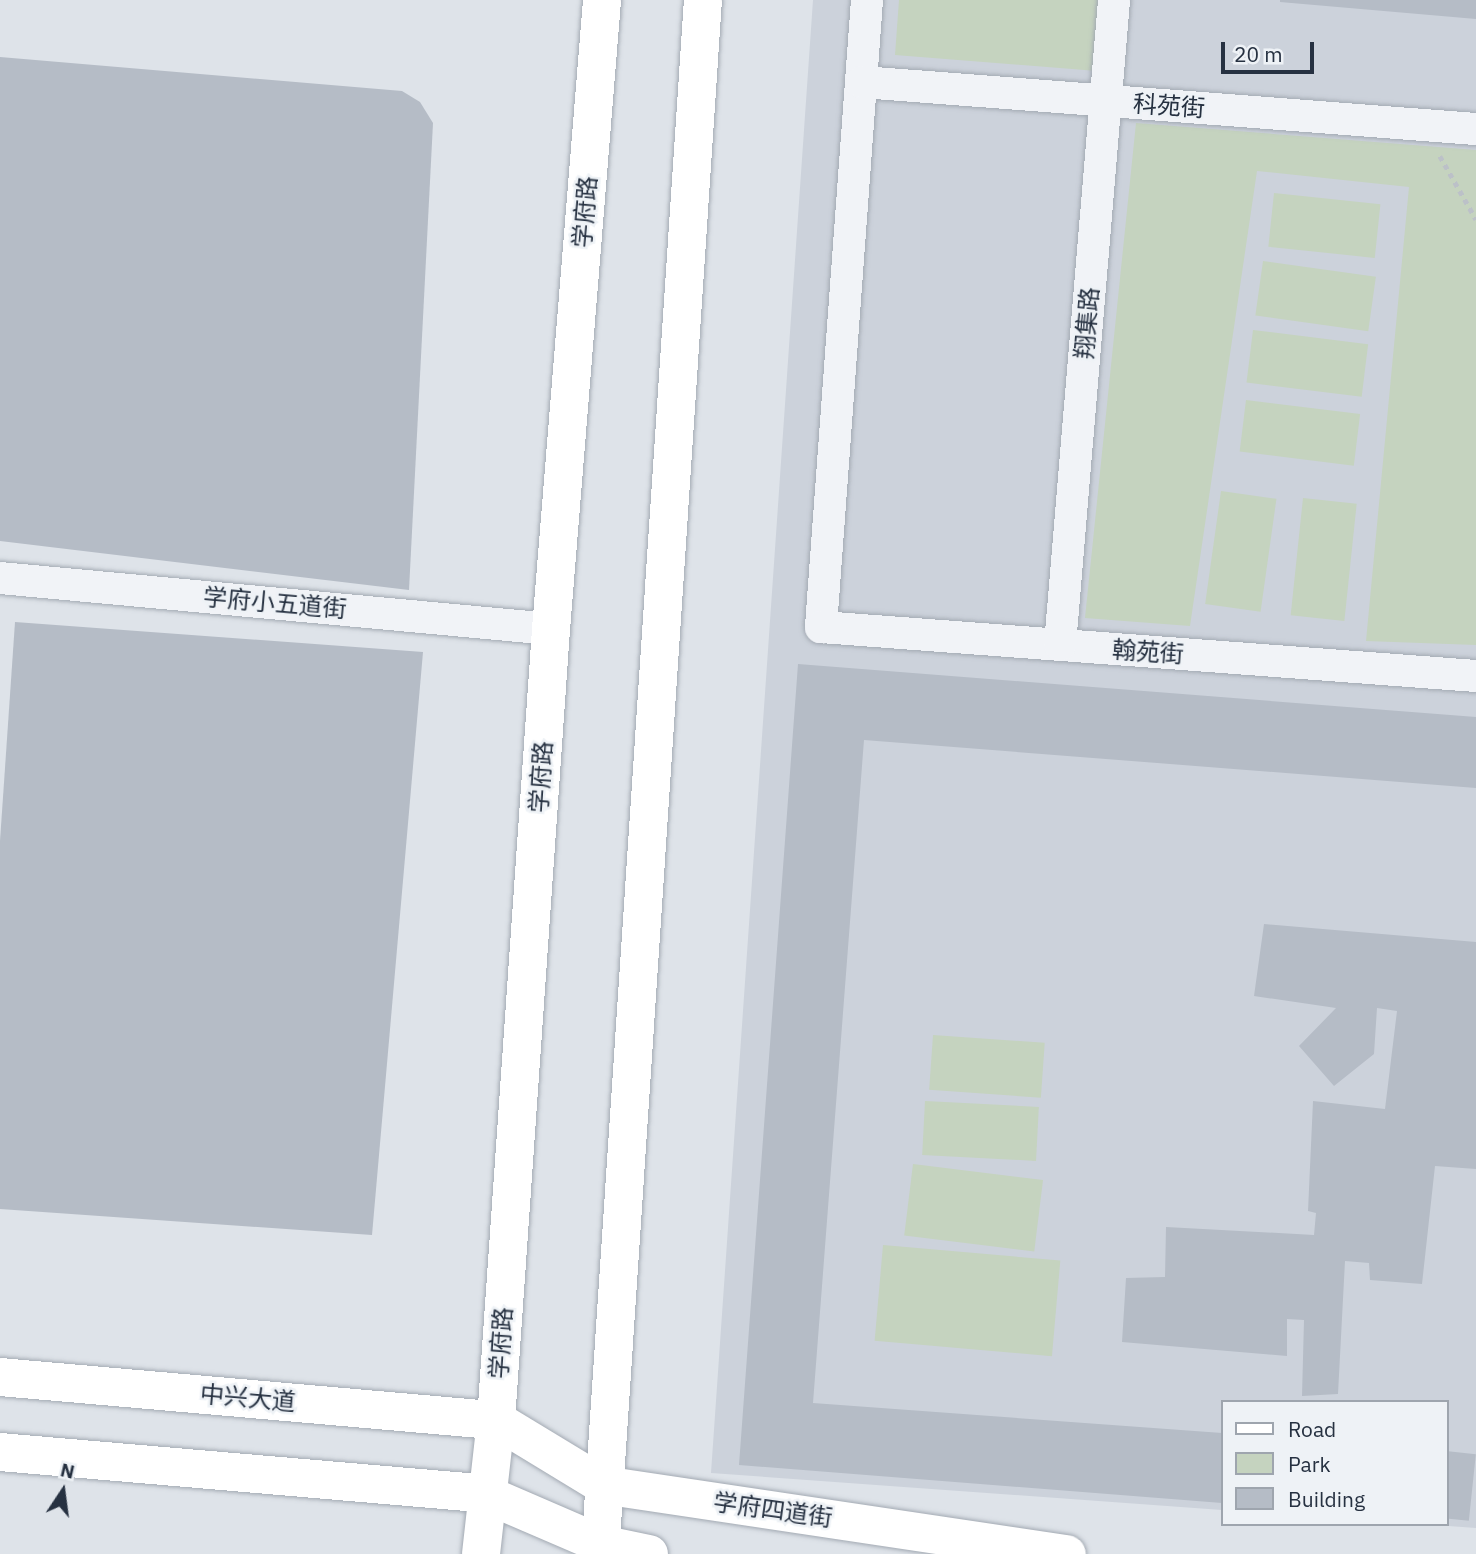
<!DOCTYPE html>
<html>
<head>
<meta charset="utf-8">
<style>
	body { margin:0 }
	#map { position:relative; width:1476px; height:1554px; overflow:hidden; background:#dee3e9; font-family:"IBM Plex Sans","Noto Sans SC",sans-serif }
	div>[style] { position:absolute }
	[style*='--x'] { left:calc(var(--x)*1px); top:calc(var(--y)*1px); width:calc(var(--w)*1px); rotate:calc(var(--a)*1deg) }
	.built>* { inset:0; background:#ccd2db }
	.green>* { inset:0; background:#c5d3bf; transform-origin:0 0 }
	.building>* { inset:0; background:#b5bcc6; transform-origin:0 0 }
	.path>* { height:4.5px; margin-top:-2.25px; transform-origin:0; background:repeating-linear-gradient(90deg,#bcc1c8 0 5px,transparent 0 10px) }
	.roads { filter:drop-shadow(0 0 2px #a3aab3) drop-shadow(0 0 2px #a3aab3) }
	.street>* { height:32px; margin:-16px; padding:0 16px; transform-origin:16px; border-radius:16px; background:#f1f3f7 }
	.primary>* { height:38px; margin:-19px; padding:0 19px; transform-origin:19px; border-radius:19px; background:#fff }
	.highway>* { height:38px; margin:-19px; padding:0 19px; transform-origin:19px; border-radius:19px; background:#fff }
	span { translate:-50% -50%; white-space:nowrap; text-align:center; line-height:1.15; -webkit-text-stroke:5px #eef2f6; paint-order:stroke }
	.street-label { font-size:24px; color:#263141 }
	.legend { position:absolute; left:1221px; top:1400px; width:228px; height:126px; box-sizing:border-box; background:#eef2f6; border:2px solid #9ea5ae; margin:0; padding:9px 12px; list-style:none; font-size:21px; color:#263141 }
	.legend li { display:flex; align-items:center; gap:14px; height:35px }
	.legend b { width:35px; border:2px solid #9ea5ae }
	.north { position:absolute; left:28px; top:1456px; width:70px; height:70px; -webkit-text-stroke:5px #eef2f6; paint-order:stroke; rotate:13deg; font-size:19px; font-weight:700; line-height:28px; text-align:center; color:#263141 }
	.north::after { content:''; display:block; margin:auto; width:24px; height:32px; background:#263141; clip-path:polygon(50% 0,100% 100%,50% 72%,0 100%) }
	.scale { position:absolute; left:1221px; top:42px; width:93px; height:32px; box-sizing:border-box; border:4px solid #263141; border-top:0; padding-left:9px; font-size:21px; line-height:24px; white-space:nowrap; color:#263141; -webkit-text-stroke:5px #eef2f6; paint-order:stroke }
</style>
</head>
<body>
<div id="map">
	<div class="built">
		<i style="clip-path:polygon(813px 0,1476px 0,1476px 1528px,1421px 1524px,1446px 1524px,1446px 1402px,1222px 1402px,1222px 1510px,711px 1473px)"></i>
	</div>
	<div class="green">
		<i style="clip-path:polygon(899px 0,1103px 0,1097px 71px,895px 55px)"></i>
		<i style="clip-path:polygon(1136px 123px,1476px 150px,1476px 645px,1366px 641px,1409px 187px,1257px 171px,1190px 626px,1085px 618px)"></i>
		<i style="left:1274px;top:193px;width:107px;height:54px;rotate:6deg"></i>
		<i style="left:1263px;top:261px;width:114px;height:55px;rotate:8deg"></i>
		<i style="left:1253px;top:330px;width:116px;height:53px;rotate:7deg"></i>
		<i style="left:1246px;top:400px;width:115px;height:52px;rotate:7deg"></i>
		<i style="left:1221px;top:491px;width:56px;height:114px;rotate:8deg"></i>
		<i style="left:1303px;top:498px;width:54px;height:118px;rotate:6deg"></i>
		<i style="left:933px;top:1035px;width:112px;height:55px;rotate:4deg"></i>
		<i style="left:925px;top:1101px;width:114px;height:54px;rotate:3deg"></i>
		<i style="left:913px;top:1164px;width:131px;height:72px;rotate:7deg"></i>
		<i style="left:883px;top:1245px;width:178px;height:96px;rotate:5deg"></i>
	</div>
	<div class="building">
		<i style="clip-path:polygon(1280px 0,1476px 0,1476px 19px,1280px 2px)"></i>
		<i style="clip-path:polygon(0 57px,402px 91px,420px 102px,433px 123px,409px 590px,0 541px)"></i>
		<i style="clip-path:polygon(15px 622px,423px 652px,372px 1235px,0 1209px,0 841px)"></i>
		<i style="clip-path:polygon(798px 664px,1476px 717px,1476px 788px,864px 740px,813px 1403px,1222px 1433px,1222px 1503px,739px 1465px)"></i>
		<i style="clip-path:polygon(1264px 924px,1476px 942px,1476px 1169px,1435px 1166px,1422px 1284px,1370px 1280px,1369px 1263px,1345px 1261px,1338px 1394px,1302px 1396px,1304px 1320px,1287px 1319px,1287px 1356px,1122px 1342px,1126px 1278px,1165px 1277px,1166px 1227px,1314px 1235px,1316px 1213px,1308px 1211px,1313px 1101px,1385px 1109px,1397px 1011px,1377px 1008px,1374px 1054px,1334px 1086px,1299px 1046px,1336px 1008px,1254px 996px)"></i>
		<i style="left:1446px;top:1451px;width:30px;height:67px;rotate:6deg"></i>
	</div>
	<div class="path">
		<i style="--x:1440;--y:156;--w:73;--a:60.3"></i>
	</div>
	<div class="roads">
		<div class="street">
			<i style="--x:867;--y:0;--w:629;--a:94.2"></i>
			<i style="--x:821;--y:627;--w:657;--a:4.28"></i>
			<i style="--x:862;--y:82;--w:616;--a:4.38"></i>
			<i style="--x:0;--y:578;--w:553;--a:5.29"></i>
			<i style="--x:1060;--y:645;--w:647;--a:-85.21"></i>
		</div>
		<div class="primary">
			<i style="--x:0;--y:1377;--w:498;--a:5"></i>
			<i style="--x:496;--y:1420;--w:125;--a:31.3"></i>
			<i style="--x:603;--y:1485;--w:469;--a:8.5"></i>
			<i style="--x:0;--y:1452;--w:487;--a:4.9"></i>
			<i style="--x:485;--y:1494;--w:126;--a:23.3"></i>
			<i style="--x:601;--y:1544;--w:49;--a:11.8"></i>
		</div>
		<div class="highway">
			<i style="--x:481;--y:1554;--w:135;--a:-83.6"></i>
			<i style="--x:496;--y:1420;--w:793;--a:-86.02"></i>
			<i style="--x:551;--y:629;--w:631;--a:-85.36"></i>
			<i style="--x:600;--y:1554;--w:1557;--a:-86.21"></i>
		</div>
	</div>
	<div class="street-label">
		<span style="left:1169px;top:106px;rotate:4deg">科苑街</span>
		<span style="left:585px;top:212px;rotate:-85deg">学府路</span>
		<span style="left:1087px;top:323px;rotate:-85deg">翔集路</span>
		<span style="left:275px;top:603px;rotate:5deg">学府小五道街</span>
		<span style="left:1148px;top:652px;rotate:4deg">翰苑街</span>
		<span style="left:541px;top:777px;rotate:-86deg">学府路</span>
		<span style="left:501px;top:1343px;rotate:-86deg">学府路</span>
		<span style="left:248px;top:1398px;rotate:5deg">中兴大道</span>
		<span style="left:773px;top:1510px;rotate:8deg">学府四道街</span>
	</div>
	<ul class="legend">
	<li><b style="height:9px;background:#fff"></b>Road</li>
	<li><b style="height:19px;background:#c5d3bf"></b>Park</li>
	<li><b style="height:19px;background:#b5bcc6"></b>Building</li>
	</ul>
	<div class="north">N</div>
	<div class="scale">20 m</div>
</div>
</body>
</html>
